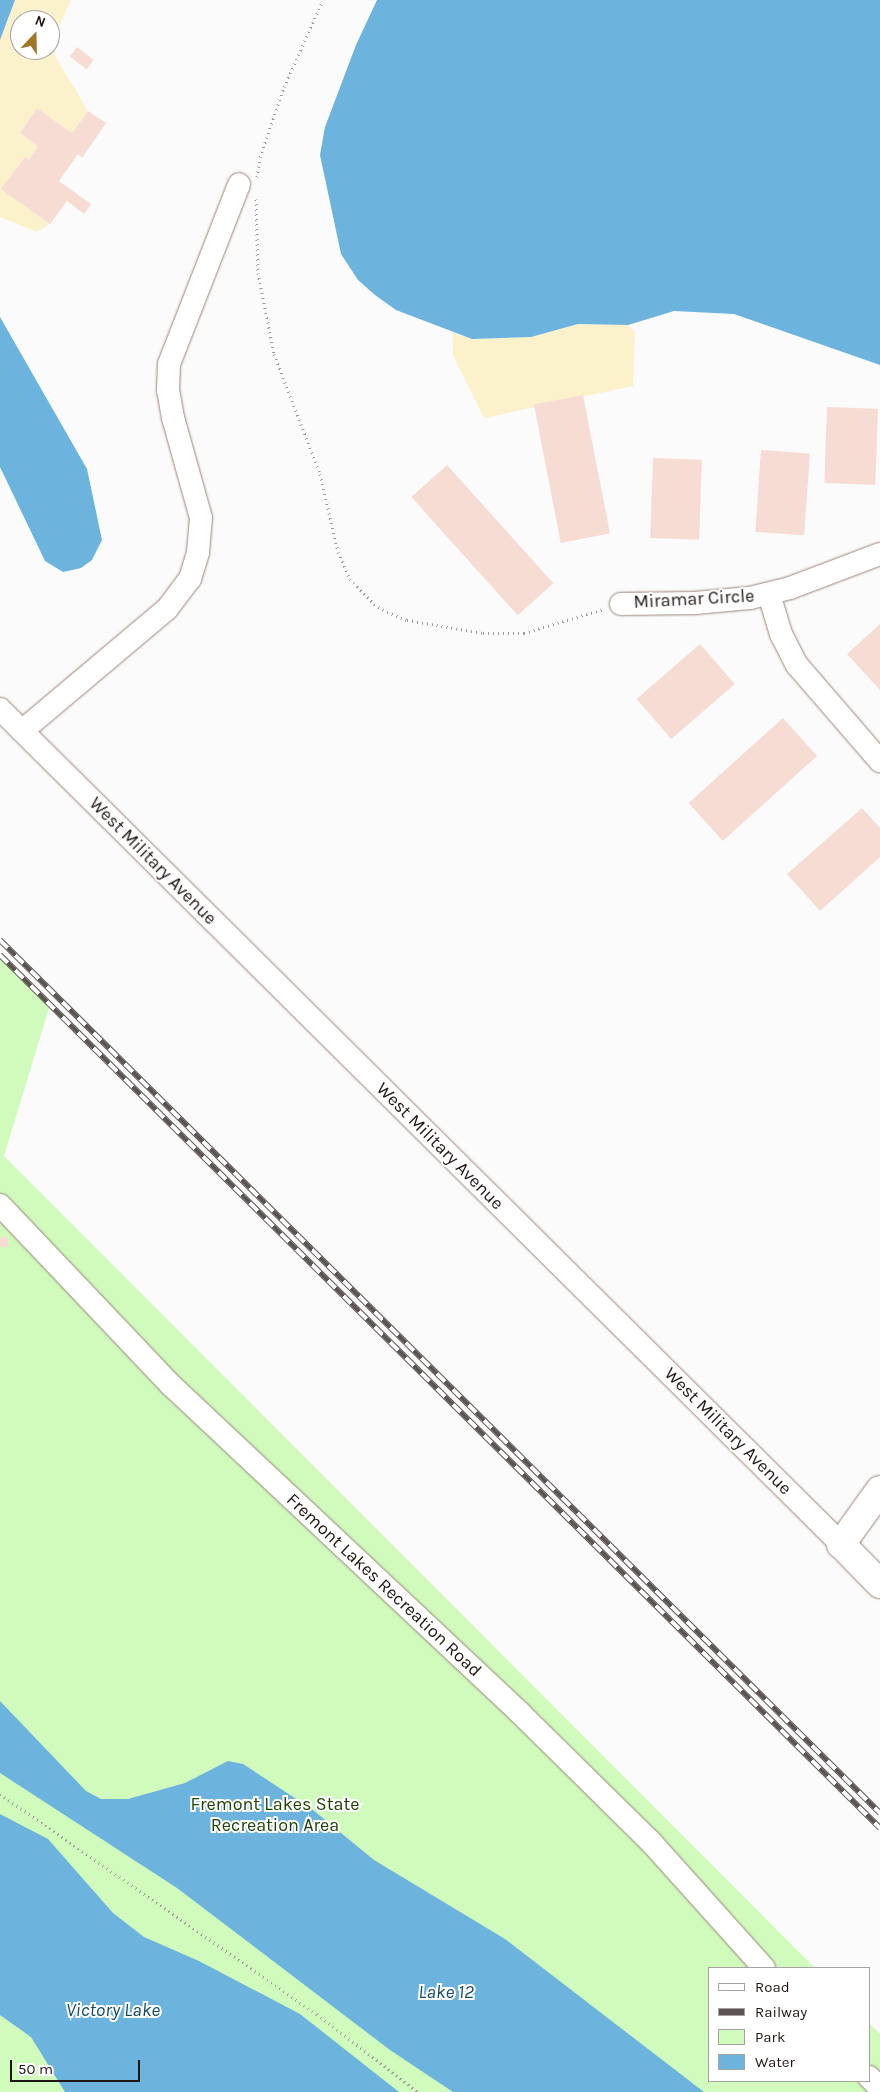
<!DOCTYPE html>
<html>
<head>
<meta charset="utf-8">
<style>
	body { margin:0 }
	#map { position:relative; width:880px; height:2092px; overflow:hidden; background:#fbfbfb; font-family:Karla,sans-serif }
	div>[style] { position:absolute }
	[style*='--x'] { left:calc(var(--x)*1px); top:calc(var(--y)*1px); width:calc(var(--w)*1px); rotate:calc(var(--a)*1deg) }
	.green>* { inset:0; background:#d0fbbd }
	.sand>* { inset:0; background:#fbf2cc }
	.water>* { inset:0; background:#6cb3de }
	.building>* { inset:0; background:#f7dcd3; transform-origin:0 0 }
	.path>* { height:3px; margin-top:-1.5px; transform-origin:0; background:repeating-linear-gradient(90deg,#9e9a99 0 1px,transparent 0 5px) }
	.roads { filter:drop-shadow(0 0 1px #9c847b) drop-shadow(0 0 1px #9c847b) }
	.minor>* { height:22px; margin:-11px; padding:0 11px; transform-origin:11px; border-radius:11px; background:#fff }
	.major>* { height:28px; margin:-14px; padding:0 14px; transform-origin:14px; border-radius:14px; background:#fff }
	.rail>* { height:5.5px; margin-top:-2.75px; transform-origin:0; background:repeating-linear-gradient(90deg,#fff 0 11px,#5b5452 0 22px); box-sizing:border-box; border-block:1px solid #5b5452 }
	span { translate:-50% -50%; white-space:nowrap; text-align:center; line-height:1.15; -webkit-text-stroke:4px #fff; paint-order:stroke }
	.street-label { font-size:18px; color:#1f1613 }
	.park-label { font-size:18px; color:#1e4402 }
	.water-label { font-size:19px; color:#134b68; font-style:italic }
	.legend { position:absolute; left:708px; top:1967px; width:162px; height:115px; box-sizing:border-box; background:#fff; border:1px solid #a5a2a1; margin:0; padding:6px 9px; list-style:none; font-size:15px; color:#1f1613 }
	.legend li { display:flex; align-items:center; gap:10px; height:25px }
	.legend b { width:25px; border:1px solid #a5a2a1 }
	.north { position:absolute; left:10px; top:10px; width:50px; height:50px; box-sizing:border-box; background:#fff; border:1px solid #a5a2a1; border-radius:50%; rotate:21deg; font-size:14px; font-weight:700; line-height:20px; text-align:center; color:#1f1613 }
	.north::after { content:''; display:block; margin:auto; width:18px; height:22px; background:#a37528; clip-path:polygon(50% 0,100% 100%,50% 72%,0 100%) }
	.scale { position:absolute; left:10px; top:2060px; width:130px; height:22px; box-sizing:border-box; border:2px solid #1f1613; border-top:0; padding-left:6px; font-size:15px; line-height:18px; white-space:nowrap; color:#1f1613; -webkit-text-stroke:4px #fff; paint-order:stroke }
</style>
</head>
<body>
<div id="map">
	<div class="green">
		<i style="clip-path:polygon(0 955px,50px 1005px,4px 1156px,815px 1968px,709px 1968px,709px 2081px,869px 2081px,869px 2023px,880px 2034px,880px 2092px,0 2092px)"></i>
	</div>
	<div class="sand">
		<i style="clip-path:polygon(evenodd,15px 0,71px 0,60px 24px,54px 54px,88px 111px,72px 133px,37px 108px,20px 133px,38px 146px,29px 160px,25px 157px,2px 189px,50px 224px,37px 232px,0 217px,0 40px,15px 0,20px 20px,50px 20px,50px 50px,20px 50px,20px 20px)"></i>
		<i style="clip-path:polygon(578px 324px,628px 325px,635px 332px,633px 386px,484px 418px,453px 355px,452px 333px,472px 339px,531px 337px)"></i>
	</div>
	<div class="water">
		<i style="clip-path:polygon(0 0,15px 0,0 40px)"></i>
		<i style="clip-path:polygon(377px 0,880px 0,880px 365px,734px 314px,674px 311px,628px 325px,578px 324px,531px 337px,472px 339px,396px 310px,375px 295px,358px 280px,341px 254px,320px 155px,325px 127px,356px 45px)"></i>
		<i style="clip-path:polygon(0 317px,87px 469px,102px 540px,92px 560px,81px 568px,63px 572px,45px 561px,0 467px)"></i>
		<i style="clip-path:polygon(0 1701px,86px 1791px,101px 1799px,128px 1799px,185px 1783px,228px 1761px,243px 1764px,313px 1810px,374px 1860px,505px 1939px,704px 2092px,453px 2092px,390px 2050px,177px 1888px,0 1773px)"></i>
		<i style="clip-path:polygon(0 1814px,48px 1839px,113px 1913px,144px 1937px,199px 1961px,300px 2014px,399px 2092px,65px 2092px,31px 2037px,0 2015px)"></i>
	</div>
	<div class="building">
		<i style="left:77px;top:47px;width:21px;height:12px;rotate:37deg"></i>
		<i style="clip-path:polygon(37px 108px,72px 133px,88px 111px,106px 123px,82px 158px,78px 154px,59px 181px,91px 204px,84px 214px,67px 201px,50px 224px,1px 189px,25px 157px,29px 160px,38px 146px,20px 133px)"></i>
		<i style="left:583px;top:395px;width:141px;height:50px;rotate:79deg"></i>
		<i style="left:827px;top:407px;width:51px;height:76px;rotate:2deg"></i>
		<i style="left:761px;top:450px;width:49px;height:82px;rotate:4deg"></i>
		<i style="left:653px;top:458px;width:49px;height:80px;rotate:2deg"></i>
		<i style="left:447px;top:465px;width:159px;height:48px;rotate:48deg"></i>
		<i style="clip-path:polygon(880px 624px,880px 690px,847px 654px)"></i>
		<i style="left:700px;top:644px;width:53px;height:84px;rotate:49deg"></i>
		<i style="left:783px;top:718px;width:51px;height:127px;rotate:48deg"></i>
		<i style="clip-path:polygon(862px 808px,880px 828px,880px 857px,820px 911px,787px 874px)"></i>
		<i style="left:0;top:1237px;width:8px;height:10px"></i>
	</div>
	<div class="path">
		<i style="--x:257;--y:177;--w:20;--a:-81"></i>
		<i style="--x:260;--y:157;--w:74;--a:-71.1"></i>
		<i style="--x:284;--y:87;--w:95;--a:-65.9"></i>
		<i style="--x:256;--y:199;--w:74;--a:88.5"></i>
		<i style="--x:258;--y:273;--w:83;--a:78.8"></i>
		<i style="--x:274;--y:354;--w:129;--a:69"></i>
		<i style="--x:320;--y:474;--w:80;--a:77"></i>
		<i style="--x:338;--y:552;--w:30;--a:66"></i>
		<i style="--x:350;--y:579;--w:35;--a:46"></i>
		<i style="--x:374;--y:604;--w:15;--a:32"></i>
		<i style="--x:387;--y:612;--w:22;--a:22"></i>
		<i style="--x:407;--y:620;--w:77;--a:9.7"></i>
		<i style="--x:483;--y:633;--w:41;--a:0"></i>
		<i style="--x:524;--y:633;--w:84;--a:-16.7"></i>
		<i style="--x:0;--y:1794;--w:386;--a:34.8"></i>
		<i style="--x:317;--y:2014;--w:128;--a:37.7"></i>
	</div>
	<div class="roads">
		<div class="minor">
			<i style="--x:769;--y:594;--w:42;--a:73.3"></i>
			<i style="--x:781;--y:634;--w:35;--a:63"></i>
			<i style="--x:797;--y:665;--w:127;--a:49.2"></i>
			<i style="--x:621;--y:604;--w:74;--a:-0.8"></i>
			<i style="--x:695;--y:603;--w:55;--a:-5.2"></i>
			<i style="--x:750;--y:598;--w:41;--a:-14"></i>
			<i style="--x:790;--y:588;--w:96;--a:-20.7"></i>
			<i style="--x:0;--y:709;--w:1185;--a:44.79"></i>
			<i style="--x:22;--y:731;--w:189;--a:-40.1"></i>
			<i style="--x:167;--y:609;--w:38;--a:-53"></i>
			<i style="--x:190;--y:579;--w:28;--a:-73"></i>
			<i style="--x:198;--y:552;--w:34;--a:-85"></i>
			<i style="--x:201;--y:518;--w:104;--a:-105.6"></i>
			<i style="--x:173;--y:418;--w:27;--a:-100"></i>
			<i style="--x:168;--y:391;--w:27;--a:-88"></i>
			<i style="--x:169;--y:364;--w:193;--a:-68.7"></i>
			<i style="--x:0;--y:1205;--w:250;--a:46.5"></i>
			<i style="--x:172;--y:1386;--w:478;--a:43.2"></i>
			<i style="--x:520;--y:1713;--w:184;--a:44.6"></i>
			<i style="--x:651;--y:1842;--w:169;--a:48.1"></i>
			<i style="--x:869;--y:2077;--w:16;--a:45"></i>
		</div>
		<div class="major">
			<i style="--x:880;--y:1490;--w:67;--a:125.8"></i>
			<i style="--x:841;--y:1544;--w:56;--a:45.7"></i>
		</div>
	</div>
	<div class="rail">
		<i style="--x:0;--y:940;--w:1240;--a:44.77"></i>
		<i style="--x:0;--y:955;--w:1240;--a:44.77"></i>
	</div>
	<div class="street-label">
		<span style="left:694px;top:599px;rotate:-3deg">Miramar Circle</span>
		<span style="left:153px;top:861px;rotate:45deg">West Military Avenue</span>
		<span style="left:440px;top:1146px;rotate:45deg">West Military Avenue</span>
		<span style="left:728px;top:1431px;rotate:45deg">West Military Avenue</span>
		<span style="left:384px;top:1585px;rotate:43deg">Fremont Lakes Recreation Road</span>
	</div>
	<div class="park-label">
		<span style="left:275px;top:1815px">Fremont Lakes State<br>Recreation Area</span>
	</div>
	<div class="water-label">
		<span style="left:446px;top:1993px">Lake 12</span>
		<span style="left:113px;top:2011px">Victory Lake</span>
	</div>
	<ul class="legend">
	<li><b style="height:6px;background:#fff"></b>Road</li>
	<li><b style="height:6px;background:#5b5452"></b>Railway</li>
	<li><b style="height:14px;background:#d0fbbd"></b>Park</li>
	<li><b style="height:14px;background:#6cb3de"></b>Water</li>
	</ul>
	<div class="north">N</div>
	<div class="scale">50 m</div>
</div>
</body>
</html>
